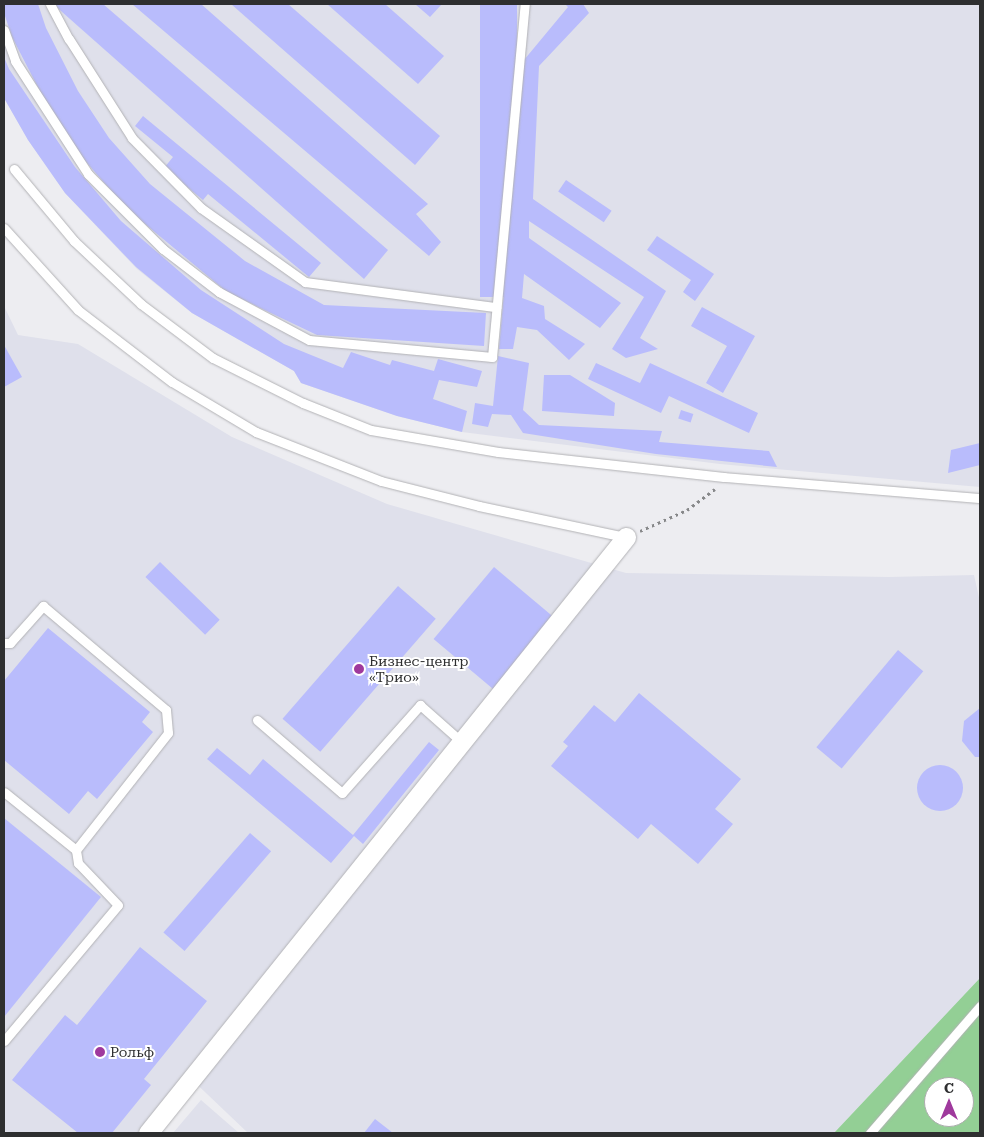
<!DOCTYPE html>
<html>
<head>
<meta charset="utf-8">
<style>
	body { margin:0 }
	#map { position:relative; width:984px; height:1137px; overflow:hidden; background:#ededf1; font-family:"Roboto Serif",serif }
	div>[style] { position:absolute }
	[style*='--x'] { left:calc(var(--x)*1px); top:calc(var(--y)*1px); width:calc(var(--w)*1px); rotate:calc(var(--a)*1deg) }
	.built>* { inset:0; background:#dfe0eb }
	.green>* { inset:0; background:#93cf95 }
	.building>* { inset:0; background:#b9bcfc; transform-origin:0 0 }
	.round { border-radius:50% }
	.path>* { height:3px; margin-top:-1.5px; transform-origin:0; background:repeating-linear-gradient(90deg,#868789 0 2.5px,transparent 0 6.5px) }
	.roads { filter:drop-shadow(0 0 1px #b2b2b5) drop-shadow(0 0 1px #b2b2b5) }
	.service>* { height:9px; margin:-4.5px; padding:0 4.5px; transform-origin:4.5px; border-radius:4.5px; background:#fff }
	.minor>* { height:19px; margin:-9.5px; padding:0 9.5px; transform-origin:9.5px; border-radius:9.5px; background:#fff }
	.dots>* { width:14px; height:14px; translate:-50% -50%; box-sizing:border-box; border:2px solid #fff; border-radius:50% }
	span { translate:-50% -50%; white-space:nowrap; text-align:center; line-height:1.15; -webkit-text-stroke:4px #fff; paint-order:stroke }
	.poi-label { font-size:14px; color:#2e2f30 }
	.left { translate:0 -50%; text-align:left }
	.frame { position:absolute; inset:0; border:5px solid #2e2f30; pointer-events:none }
	.north { position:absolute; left:924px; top:1077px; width:50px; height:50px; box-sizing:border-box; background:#fff; border:1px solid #abacac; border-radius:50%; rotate:0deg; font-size:14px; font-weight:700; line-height:20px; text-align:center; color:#2e2f30 }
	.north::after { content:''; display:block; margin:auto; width:18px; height:22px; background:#9f399d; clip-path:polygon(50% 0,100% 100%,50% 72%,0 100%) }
</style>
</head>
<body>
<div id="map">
	<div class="built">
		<i style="clip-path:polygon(4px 4px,980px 4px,980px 487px,720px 464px,462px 432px,397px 416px,301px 383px,294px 371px,192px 313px,137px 269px,65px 193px,28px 140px,4px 98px)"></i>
		<i style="clip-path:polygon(4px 306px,18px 335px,78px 344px,232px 437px,387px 504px,626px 573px,889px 577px,974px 575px,980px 602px,980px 978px,834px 1133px,248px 1133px,185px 1073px,137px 1133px,4px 1133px)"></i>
		<i style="clip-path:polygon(201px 1100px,239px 1133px,173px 1133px)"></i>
	</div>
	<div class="green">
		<i style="clip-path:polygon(evenodd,980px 978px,980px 1133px,834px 1133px,980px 978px,934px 1087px,964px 1087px,964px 1117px,934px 1117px,934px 1087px)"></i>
	</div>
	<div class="building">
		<i style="clip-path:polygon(4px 4px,38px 4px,46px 28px,78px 91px,109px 138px,150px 184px,245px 261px,324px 305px,486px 313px,484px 346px,317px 335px,227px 292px,127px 209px,80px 155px,44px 99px,12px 37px,4px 13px)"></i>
		<i style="clip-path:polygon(53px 4px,103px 4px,388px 250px,364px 279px)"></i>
		<i style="clip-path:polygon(132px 4px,201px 4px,428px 204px,416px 214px,441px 242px,429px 256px)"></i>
		<i style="clip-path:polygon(231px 4px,288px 4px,440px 136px,415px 165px)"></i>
		<i style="clip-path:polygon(327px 4px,385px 4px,444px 56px,418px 84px)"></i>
		<i style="clip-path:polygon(415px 4px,442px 4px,430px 17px)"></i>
		<i style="left:480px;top:4px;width:37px;height:293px"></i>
		<i style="clip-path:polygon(565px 4px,583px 4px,589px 13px,539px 66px,533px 199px,666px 291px,640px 338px,658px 349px,626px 358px,612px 349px,644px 297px,529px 221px,529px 238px,621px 303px,600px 328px,524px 274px,522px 298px,544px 306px,545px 319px,585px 344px,569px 360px,537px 330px,517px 327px,513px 349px,499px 349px,524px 60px,568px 7px)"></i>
		<i style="clip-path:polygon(4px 57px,9px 69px,75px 167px,121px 221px,201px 290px,284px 344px,343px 368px,351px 352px,390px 365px,392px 360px,434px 371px,438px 359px,482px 371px,477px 387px,439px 380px,433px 399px,467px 411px,462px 432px,397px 416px,301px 383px,294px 371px,192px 313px,136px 267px,65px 193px,28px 140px,4px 98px)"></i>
		<i style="clip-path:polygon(143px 116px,321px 263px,309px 277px,208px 194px,203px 200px,164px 168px,173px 157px,135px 126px)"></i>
		<i style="left:566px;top:180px;width:55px;height:14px;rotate:34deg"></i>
		<i style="clip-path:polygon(657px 236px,714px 274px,695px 301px,683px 292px,691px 280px,647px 250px)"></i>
		<i style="clip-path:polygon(702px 307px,755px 336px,723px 393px,706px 383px,727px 346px,691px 326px)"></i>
		<i style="clip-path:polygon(4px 345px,22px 377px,4px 387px)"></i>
		<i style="clip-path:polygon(498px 356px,529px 363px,523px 410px,539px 425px,662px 431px,659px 442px,769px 451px,777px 467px,656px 454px,523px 433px,511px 415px,492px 414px,488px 427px,472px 424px,475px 403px,493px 406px)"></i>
		<i style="clip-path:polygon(596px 363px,640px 383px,650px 363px,758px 413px,749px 433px,669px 396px,661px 413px,588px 379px)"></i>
		<i style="clip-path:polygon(544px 375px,570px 375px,615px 403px,614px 416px,542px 411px)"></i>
		<i style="left:681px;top:410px;width:13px;height:9px;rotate:18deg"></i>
		<i style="clip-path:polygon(980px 443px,980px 465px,948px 473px,951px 450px)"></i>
		<i style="left:160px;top:562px;width:83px;height:21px;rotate:44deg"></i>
		<i style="left:494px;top:567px;width:80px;height:94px;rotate:40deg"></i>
		<i style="left:398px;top:586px;width:50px;height:176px;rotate:41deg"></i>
		<i style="clip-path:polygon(48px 628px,150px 712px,142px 722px,153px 732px,97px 799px,88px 791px,69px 814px,4px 760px,4px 681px)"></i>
		<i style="left:898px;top:650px;width:33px;height:127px;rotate:40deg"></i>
		<i style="clip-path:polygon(639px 693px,741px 779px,715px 809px,733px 824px,698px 864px,651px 824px,638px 839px,551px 766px,568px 746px,563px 742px,594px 705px,615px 722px)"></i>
		<i style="clip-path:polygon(980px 708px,980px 757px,975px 757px,962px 741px,964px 721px)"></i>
		<i style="clip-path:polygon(429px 742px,439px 750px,363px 844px,354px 836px,331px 863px,207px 759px,217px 748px,250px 775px,263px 759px,353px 835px)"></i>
		<i class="round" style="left:917px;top:765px;width:46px;height:46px"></i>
		<i style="clip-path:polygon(4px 818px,101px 897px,4px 1017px)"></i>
		<i style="left:250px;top:833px;width:28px;height:132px;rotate:41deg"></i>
		<i style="clip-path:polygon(140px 947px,207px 1001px,144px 1079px,151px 1085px,112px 1133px,78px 1133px,12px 1080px,65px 1015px,77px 1025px)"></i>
		<i style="clip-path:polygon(375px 1119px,393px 1133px,364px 1133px)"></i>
	</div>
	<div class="path">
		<i style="--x:640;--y:531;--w:51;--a:-24.1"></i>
		<i style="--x:687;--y:510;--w:35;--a:-37"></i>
	</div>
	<div class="roads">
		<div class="service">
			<i style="--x:50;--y:4;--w:40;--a:62"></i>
			<i style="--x:69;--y:39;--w:117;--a:57.5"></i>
			<i style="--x:132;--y:138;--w:98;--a:45.4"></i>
			<i style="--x:201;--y:208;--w:128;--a:35.4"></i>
			<i style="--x:305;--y:282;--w:193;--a:7.5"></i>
			<i style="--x:4;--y:30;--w:33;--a:70"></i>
			<i style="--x:15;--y:61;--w:135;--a:57.1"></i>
			<i style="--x:88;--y:174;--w:106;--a:45"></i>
			<i style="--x:163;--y:249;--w:71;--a:37.5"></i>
			<i style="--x:219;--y:292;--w:102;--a:28.1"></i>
			<i style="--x:309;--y:340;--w:184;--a:5.3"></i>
			<i style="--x:492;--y:357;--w:355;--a:-84.7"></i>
			<i style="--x:14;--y:169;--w:94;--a:50.2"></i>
			<i style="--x:74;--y:241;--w:92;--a:43.2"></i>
			<i style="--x:141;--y:304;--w:90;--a:36.9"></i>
			<i style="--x:213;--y:358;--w:101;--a:26.6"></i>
			<i style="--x:303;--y:403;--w:73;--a:21.7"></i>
			<i style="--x:371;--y:430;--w:129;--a:9.8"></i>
			<i style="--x:498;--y:452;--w:227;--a:6.3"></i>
			<i style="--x:724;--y:477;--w:257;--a:4.7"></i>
			<i style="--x:4;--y:228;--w:110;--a:47.9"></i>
			<i style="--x:78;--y:310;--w:118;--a:37.5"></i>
			<i style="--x:172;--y:382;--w:98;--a:30.8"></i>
			<i style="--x:256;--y:432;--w:134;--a:21.4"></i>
			<i style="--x:381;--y:481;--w:101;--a:14.3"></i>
			<i style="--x:479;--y:506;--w:149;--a:12"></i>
			<i style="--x:4;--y:643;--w:6;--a:0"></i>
			<i style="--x:10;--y:643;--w:50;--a:-48.3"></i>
			<i style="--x:43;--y:606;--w:161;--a:40.2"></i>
			<i style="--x:166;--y:710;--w:23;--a:85"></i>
			<i style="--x:168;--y:733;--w:149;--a:128.2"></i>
			<i style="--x:76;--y:850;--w:92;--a:-141.1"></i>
			<i style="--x:257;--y:720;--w:112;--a:40.7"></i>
			<i style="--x:342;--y:793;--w:118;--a:-48.4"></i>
			<i style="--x:420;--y:705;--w:57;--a:41.5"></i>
			<i style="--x:4;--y:1041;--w:177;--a:-50"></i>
			<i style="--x:118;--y:905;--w:58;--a:-133.6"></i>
			<i style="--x:78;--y:863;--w:13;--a:-99"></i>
			<i style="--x:870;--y:1133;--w:168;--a:-49.1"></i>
		</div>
		<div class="minor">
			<i style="--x:148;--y:1133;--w:764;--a:-51.27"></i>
		</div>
	</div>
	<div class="dots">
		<i style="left:359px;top:669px;background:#9f399d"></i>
		<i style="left:100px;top:1052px;background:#9f399d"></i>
	</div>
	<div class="poi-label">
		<span class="left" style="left:369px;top:669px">Бизнес-центр<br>«Трио»</span>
		<span class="left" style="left:110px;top:1052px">Рольф</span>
	</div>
	<div class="frame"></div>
	<div class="north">С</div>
</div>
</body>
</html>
